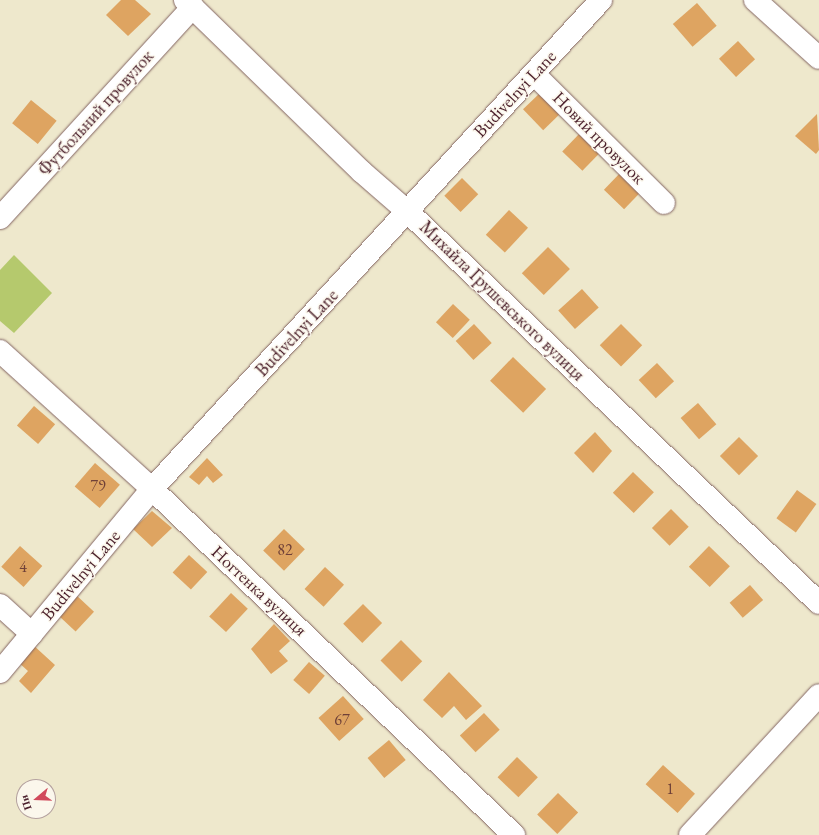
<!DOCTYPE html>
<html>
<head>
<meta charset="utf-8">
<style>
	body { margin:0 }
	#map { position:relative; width:819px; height:835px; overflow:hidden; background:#eee8cc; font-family:"EB Garamond",serif }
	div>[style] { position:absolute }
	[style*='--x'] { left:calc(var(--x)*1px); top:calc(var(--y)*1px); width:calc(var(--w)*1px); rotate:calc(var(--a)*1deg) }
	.green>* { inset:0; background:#b5c96d }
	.building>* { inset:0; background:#dea461; transform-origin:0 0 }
	.roads { filter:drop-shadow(0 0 1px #836563) drop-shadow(0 0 1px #836563) }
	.minor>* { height:22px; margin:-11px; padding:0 11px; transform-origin:11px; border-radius:11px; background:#fff }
	.tertiary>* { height:22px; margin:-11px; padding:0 11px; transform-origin:11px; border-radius:11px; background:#fff }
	span { translate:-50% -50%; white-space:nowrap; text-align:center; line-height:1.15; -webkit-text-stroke:3px #fbf7ec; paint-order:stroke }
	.number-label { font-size:16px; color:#6f4038 }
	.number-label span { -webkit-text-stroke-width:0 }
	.street-label { font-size:18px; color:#4a1f2b }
	.north { position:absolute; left:16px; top:779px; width:40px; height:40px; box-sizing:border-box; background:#fbf7ec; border:1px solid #b4a19f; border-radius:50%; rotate:251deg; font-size:11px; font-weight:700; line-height:16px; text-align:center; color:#4a1f2b }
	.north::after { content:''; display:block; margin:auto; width:14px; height:18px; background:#d1495b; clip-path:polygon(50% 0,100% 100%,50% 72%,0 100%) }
</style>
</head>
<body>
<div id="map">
	<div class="green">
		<i style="clip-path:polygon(14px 255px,52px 293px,14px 333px,0 321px,0 270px)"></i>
	</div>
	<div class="building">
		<i style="clip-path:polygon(121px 0,135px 0,151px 14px,128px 36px,106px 15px)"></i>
		<i style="left:697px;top:3px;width:30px;height:32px;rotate:49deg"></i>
		<i style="left:738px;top:41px;width:25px;height:26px;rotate:47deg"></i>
		<i style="left:541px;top:92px;width:29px;height:25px;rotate:46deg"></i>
		<i style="left:31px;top:100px;width:33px;height:30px;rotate:39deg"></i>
		<i style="clip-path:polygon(817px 114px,819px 150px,816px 154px,795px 136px)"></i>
		<i style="left:581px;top:132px;width:28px;height:27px;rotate:44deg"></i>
		<i style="left:622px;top:171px;width:28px;height:26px;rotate:44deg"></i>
		<i style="left:462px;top:178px;width:23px;height:25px;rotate:45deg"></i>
		<i style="left:509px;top:210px;width:26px;height:34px;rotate:43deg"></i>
		<i style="left:548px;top:247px;width:31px;height:37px;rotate:45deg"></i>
		<i style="left:582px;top:289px;width:25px;height:32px;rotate:48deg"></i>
		<i style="left:453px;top:304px;width:23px;height:25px;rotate:43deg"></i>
		<i style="left:474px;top:324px;width:26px;height:25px;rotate:47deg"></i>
		<i style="left:621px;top:324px;width:30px;height:30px;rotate:45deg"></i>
		<i style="left:513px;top:357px;width:46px;height:33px;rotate:44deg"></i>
		<i style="left:657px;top:363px;width:25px;height:25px;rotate:47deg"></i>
		<i style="left:698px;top:403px;width:28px;height:23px;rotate:49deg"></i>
		<i style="left:34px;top:406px;width:28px;height:26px;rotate:41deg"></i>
		<i style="clip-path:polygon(595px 432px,612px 451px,593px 473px,574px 453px)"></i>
		<i style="left:739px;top:437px;width:27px;height:27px;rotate:45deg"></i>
		<i style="clip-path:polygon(207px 458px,223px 475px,213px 483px,207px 476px,199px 485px,189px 477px)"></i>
		<i style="left:95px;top:463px;width:33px;height:31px;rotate:41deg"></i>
		<i style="left:633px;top:472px;width:29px;height:29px;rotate:44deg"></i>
		<i style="left:797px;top:490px;width:24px;height:35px;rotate:36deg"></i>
		<i style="left:671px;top:509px;width:25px;height:27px;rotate:45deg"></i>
		<i style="clip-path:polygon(152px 511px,172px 528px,152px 547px,133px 529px)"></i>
		<i style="left:284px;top:529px;width:29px;height:30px;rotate:44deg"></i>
		<i style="left:20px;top:546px;width:30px;height:28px;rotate:42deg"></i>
		<i style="left:709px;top:546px;width:29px;height:29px;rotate:44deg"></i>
		<i style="left:189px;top:555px;width:25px;height:24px;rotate:43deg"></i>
		<i style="left:325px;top:567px;width:26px;height:30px;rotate:43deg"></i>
		<i style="left:750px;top:585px;width:20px;height:27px;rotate:49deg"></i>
		<i style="left:231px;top:593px;width:23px;height:32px;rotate:43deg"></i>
		<i style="left:75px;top:594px;width:26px;height:27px;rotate:43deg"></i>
		<i style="left:363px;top:604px;width:27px;height:28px;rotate:45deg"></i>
		<i style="clip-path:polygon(274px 624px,290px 641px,279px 651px,288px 661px,271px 674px,251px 649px)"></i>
		<i style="left:401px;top:640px;width:30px;height:29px;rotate:45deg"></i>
		<i style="clip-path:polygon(32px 644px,55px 665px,31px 693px,19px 681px,28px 671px,18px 662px)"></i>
		<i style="left:309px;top:662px;width:21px;height:24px;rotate:41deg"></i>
		<i style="clip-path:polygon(449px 672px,482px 706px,466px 720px,454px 706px,442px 718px,423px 700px)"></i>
		<i style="left:343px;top:696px;width:31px;height:33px;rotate:48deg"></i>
		<i style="left:484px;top:713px;width:23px;height:33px;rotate:47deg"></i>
		<i style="left:389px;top:740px;width:26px;height:28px;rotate:50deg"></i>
		<i style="left:517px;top:757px;width:29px;height:28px;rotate:44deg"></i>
		<i style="left:663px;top:765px;width:43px;height:26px;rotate:42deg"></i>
		<i style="left:558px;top:793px;width:28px;height:30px;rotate:44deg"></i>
	</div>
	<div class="roads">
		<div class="minor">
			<i style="--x:185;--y:0;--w:247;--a:44.2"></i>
			<i style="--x:362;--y:172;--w:61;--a:41"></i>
			<i style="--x:408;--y:212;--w:567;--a:43.57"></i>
			<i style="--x:534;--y:74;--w:183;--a:44.8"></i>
			<i style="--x:0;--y:218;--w:286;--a:-47.6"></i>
			<i style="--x:0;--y:351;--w:205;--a:42.2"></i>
			<i style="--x:152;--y:489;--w:501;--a:43.71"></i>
			<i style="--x:0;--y:605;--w:43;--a:42.2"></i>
			<i style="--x:0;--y:672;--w:238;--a:-50.3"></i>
			<i style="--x:152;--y:489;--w:664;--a:-47.44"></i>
			<i style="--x:690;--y:835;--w:190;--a:-47.3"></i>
		</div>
		<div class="tertiary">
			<i style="--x:755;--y:0;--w:86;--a:42.2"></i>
		</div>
	</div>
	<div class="number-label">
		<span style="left:98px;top:486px">79</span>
		<span style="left:285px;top:550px">82</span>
		<span style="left:23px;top:567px">4</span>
		<span style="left:342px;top:720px">67</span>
		<span style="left:670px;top:789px">1</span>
	</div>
	<div class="street-label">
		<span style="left:515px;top:94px;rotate:-47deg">Budivelnyi Lane</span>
		<span style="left:96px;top:113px;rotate:-48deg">Футбольний провулок</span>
		<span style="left:599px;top:138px;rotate:45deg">Новий провулок</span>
		<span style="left:502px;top:301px;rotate:44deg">Михайла Грушевського вулиця</span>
		<span style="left:297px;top:333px;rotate:-47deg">Budivelnyi Lane</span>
		<span style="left:81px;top:575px;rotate:-50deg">Budivelnyi Lane</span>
		<span style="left:259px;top:591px;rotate:43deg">Ногтенка вулиця</span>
	</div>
	<div class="north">Пн</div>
</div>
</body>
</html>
